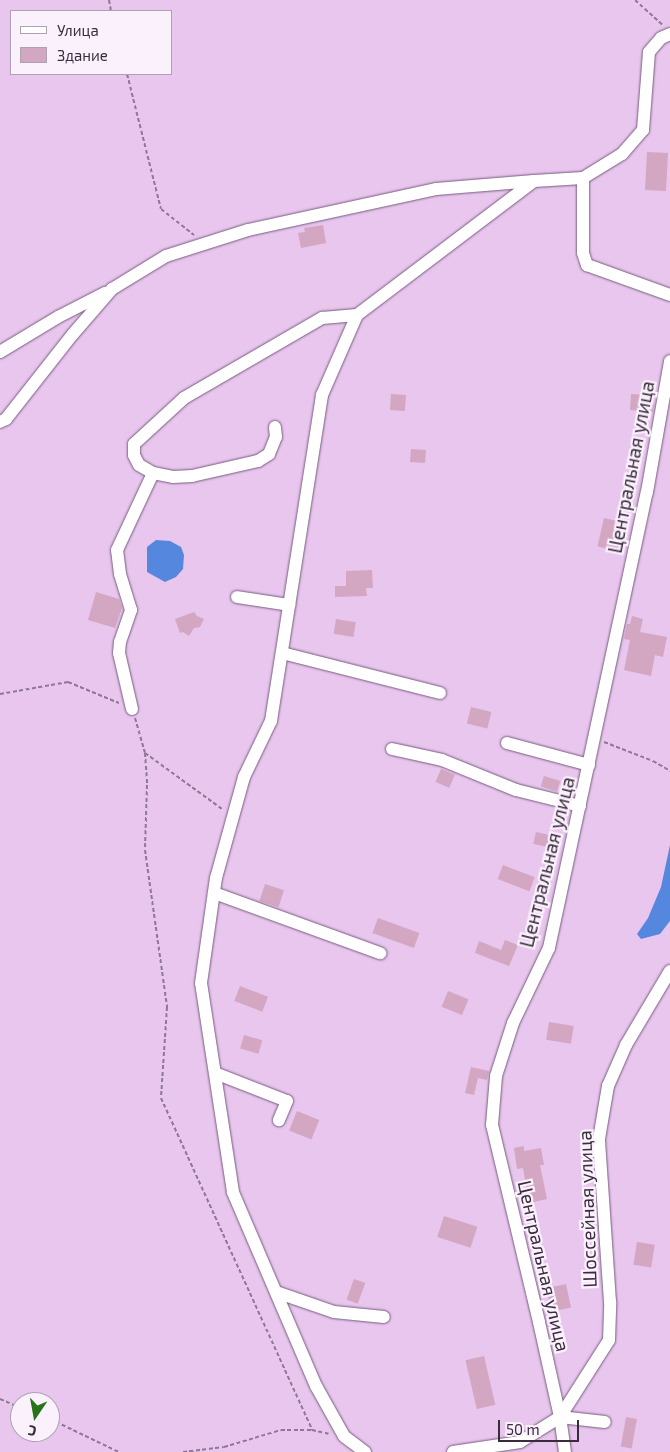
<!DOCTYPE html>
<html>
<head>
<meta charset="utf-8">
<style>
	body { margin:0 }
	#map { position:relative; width:670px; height:1452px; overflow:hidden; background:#e8c6ee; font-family:"Exo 2",sans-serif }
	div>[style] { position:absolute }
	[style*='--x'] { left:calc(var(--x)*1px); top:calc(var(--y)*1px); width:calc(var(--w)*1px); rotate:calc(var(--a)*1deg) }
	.water>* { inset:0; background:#5687de }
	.building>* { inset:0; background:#d3a6c2; transform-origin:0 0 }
	.path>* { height:2px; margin-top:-1px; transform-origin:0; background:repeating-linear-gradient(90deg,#8f7894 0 4px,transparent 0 6.5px) }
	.roads { filter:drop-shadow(0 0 1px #785b7e) drop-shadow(0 0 1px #785b7e) }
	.minor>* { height:12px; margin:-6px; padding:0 6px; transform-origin:6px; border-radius:6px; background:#fff }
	span { translate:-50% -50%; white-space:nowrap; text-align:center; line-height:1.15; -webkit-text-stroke:4.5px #fbf1fd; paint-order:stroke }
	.street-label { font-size:19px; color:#392c3c }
	.legend { position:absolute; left:10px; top:10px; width:162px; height:65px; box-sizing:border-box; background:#fbf1fd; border:1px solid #ada2b0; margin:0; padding:6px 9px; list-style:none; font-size:15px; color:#392c3c }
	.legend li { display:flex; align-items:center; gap:10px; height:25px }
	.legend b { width:25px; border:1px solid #ada2b0 }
	.north { position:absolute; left:10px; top:1392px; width:50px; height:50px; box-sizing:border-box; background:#fbf1fd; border:1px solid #ada2b0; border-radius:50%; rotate:192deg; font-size:14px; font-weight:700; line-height:20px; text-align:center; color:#392c3c }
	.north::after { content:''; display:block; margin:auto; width:18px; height:22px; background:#277318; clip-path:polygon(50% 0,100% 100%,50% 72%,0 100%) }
	.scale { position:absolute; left:498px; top:1420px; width:81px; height:22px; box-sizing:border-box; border:2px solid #392c3c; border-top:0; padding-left:6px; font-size:15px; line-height:18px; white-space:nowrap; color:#392c3c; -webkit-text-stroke:4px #fbf1fd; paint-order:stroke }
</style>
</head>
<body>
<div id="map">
	<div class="water">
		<i style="clip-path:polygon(156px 540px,170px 541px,181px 547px,184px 555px,183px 569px,176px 577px,165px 582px,147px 572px,147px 547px)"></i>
		<i style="clip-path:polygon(670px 845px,670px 921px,660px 934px,641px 939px,637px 934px,648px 918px,661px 887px)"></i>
	</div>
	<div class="building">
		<i style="left:647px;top:152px;width:21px;height:38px;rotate:3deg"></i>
		<i style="clip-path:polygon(323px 225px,326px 243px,301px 248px,298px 233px,305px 232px,304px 228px)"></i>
		<i style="left:391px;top:394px;width:15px;height:16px;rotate:4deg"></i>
		<i style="clip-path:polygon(631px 394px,649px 395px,648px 403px,654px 404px,653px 412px,630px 410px)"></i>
		<i style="left:411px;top:449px;width:15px;height:13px;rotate:4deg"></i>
		<i style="left:604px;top:518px;width:23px;height:29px;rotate:13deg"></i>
		<i style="clip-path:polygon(372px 570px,373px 588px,366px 588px,367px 596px,335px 597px,335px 586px,346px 586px,346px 571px)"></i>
		<i style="clip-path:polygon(96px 592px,119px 599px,122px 608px,115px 628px,88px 620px)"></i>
		<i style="clip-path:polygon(194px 612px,197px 616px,204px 619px,200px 627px,194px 628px,189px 636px,183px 632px,180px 633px,175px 619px)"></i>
		<i style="clip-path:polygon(632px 616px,643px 619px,640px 632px,667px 637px,663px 657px,655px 655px,651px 676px,624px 670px,630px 640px,624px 639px,627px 624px,630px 624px)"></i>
		<i style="left:336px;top:619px;width:20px;height:15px;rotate:9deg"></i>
		<i style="left:471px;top:707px;width:21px;height:17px;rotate:14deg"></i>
		<i style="left:441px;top:769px;width:15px;height:14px;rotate:23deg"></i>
		<i style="left:544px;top:776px;width:17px;height:11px;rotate:17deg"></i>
		<i style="left:536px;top:832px;width:18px;height:12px;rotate:13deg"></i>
		<i style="left:503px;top:865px;width:34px;height:15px;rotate:21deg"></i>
		<i style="left:265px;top:884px;width:20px;height:18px;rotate:18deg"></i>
		<i style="left:378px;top:918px;width:44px;height:16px;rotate:20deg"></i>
		<i style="clip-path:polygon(505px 940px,518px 945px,509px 966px,475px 953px,479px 941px,501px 950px)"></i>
		<i style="left:240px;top:986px;width:30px;height:16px;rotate:21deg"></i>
		<i style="left:448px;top:991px;width:22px;height:17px;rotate:22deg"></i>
		<i style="left:549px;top:1022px;width:25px;height:18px;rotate:9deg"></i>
		<i style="left:244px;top:1035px;width:19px;height:14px;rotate:16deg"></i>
		<i style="clip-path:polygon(471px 1067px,489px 1071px,487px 1080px,478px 1078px,474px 1095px,465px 1093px)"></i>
		<i style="left:297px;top:1111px;width:24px;height:21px;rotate:22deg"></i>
		<i style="clip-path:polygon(524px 1146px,524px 1151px,541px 1148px,544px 1165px,540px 1165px,547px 1199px,529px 1203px,523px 1168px,517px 1169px,514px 1148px)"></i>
		<i style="left:444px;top:1216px;width:35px;height:22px;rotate:18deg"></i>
		<i style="left:637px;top:1242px;width:18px;height:23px;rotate:9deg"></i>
		<i style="left:354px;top:1279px;width:12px;height:22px;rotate:20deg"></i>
		<i style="left:566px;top:1284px;width:24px;height:20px;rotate:78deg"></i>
		<i style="left:484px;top:1356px;width:50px;height:19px;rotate:77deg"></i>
		<i style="left:626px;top:1417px;width:11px;height:30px;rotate:10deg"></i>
	</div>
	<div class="path">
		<i style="--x:109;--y:0;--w:11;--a:80"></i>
		<i style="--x:635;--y:0;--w:38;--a:42"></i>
		<i style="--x:127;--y:74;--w:139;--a:75.9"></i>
		<i style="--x:161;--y:209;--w:42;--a:38.2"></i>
		<i style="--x:0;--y:694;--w:69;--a:-10"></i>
		<i style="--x:68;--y:682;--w:55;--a:22.4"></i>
		<i style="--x:135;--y:718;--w:36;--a:74"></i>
		<i style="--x:145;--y:753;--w:32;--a:86"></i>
		<i style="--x:147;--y:785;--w:65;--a:91.8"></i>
		<i style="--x:145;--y:850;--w:159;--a:82"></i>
		<i style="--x:167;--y:1007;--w:91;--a:93.8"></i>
		<i style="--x:161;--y:1098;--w:365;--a:65.5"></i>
		<i style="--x:604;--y:742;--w:53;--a:21.2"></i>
		<i style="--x:653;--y:761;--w:20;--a:30"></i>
		<i style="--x:145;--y:753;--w:95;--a:36"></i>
		<i style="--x:0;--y:1399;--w:22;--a:24"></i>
		<i style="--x:50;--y:1419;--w:76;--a:25.6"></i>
		<i style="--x:183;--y:1452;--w:41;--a:-7"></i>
		<i style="--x:224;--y:1447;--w:59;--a:-16.6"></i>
		<i style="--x:281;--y:1430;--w:31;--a:0"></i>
		<i style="--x:312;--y:1430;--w:17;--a:13"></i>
	</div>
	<div class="roads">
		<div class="minor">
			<i style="--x:583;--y:178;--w:75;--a:90"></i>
			<i style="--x:583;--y:253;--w:13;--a:72"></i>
			<i style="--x:587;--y:265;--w:88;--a:19.9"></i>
			<i style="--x:0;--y:352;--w:68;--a:-31.1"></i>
			<i style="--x:58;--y:317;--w:53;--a:-27.1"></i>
			<i style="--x:0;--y:422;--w:7;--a:-27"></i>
			<i style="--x:6;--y:419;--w:108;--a:-51.8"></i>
			<i style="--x:73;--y:334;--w:60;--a:-49.1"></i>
			<i style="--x:112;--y:289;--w:63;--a:-31.4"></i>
			<i style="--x:166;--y:256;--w:86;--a:-17.6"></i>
			<i style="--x:248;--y:230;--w:192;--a:-12.3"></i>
			<i style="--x:436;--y:189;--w:98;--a:-4.7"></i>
			<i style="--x:153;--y:473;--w:20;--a:11"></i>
			<i style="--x:173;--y:477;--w:19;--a:-3"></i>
			<i style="--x:192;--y:476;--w:68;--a:-12.8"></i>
			<i style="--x:258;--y:461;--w:13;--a:-32"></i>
			<i style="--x:269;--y:454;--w:18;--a:-68"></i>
			<i style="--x:276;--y:437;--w:10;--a:-96"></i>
			<i style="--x:237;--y:597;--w:53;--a:8.7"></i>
			<i style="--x:282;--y:653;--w:163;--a:14.2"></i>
			<i style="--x:132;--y:709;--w:57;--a:-103.1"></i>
			<i style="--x:119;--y:653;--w:11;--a:-85"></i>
			<i style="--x:120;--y:642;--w:34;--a:-71"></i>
			<i style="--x:131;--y:610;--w:38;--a:-107"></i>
			<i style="--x:120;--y:574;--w:24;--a:-97"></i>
			<i style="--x:117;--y:550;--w:85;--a:-64.9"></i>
			<i style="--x:153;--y:473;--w:16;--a:-150"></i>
			<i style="--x:139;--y:465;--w:11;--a:-117"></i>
			<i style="--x:134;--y:455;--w:11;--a:-90"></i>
			<i style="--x:134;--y:444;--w:68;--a:-42.6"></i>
			<i style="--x:184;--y:398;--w:160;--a:-30.1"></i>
			<i style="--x:322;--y:318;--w:35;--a:-5"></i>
			<i style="--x:507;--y:743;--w:85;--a:15"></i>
			<i style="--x:392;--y:749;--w:51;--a:12.4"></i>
			<i style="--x:442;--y:760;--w:80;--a:22.1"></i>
			<i style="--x:516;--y:790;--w:66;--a:14"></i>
			<i style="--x:214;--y:893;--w:177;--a:19.9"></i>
			<i style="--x:215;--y:1073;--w:77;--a:21.3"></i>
			<i style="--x:287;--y:1101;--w:21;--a:113"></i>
			<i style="--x:276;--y:1292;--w:61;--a:19"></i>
			<i style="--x:334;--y:1312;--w:50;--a:5.7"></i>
			<i style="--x:560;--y:1417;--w:91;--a:-57.5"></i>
			<i style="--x:609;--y:1340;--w:38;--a:-88"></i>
			<i style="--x:610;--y:1302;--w:163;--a:-93.9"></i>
			<i style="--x:599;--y:1139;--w:54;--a:-80.4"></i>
			<i style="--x:608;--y:1086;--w:45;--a:-66.3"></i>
			<i style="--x:626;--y:1045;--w:86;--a:-59.3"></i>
			<i style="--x:365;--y:1452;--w:26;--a:-143"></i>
			<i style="--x:344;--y:1436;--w:57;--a:-119.2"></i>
			<i style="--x:316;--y:1386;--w:211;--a:-113.2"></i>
			<i style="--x:233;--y:1192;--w:211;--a:-98.7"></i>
			<i style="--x:201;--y:983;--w:106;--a:-81.9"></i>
			<i style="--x:216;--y:878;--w:105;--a:-74.5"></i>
			<i style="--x:244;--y:777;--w:62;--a:-64.3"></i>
			<i style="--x:271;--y:721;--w:330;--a:-81.1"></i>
			<i style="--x:322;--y:395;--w:87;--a:-66.4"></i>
			<i style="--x:357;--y:315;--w:222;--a:-37.1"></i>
			<i style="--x:534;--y:181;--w:49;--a:-3.5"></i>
			<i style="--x:583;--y:178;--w:46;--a:-31.6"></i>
			<i style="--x:622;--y:154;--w:32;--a:-49"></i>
			<i style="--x:643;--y:130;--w:78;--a:-85.6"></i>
			<i style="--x:649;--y:52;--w:18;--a:-49"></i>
			<i style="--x:661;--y:38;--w:10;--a:-24"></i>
			<i style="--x:453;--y:1452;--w:68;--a:-8.5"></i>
			<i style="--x:520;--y:1442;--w:47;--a:-32"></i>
			<i style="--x:560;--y:1417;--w:45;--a:6.3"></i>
			<i style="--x:565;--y:1452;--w:35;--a:-98"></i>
			<i style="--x:560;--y:1417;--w:97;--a:-102.5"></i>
			<i style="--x:539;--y:1322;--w:203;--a:-103.4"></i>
			<i style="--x:492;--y:1125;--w:49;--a:-85.3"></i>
			<i style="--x:496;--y:1076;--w:56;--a:-72.2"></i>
			<i style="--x:513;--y:1023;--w:83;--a:-64.4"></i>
			<i style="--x:549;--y:948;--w:466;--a:-77.9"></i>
			<i style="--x:647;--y:492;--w:133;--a:-80"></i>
		</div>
	</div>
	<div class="street-label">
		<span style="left:631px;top:467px;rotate:-79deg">Центральная улица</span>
		<span style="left:547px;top:862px;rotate:-76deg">Центральная улица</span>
		<span style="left:587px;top:1209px;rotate:-92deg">Шоссейная улица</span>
		<span style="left:544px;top:1266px;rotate:77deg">Центральная улица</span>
	</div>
	<ul class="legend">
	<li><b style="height:6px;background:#fff"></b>Улица</li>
	<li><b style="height:14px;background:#d3a6c2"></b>Здание</li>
	</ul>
	<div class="north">С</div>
	<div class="scale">50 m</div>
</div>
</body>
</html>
